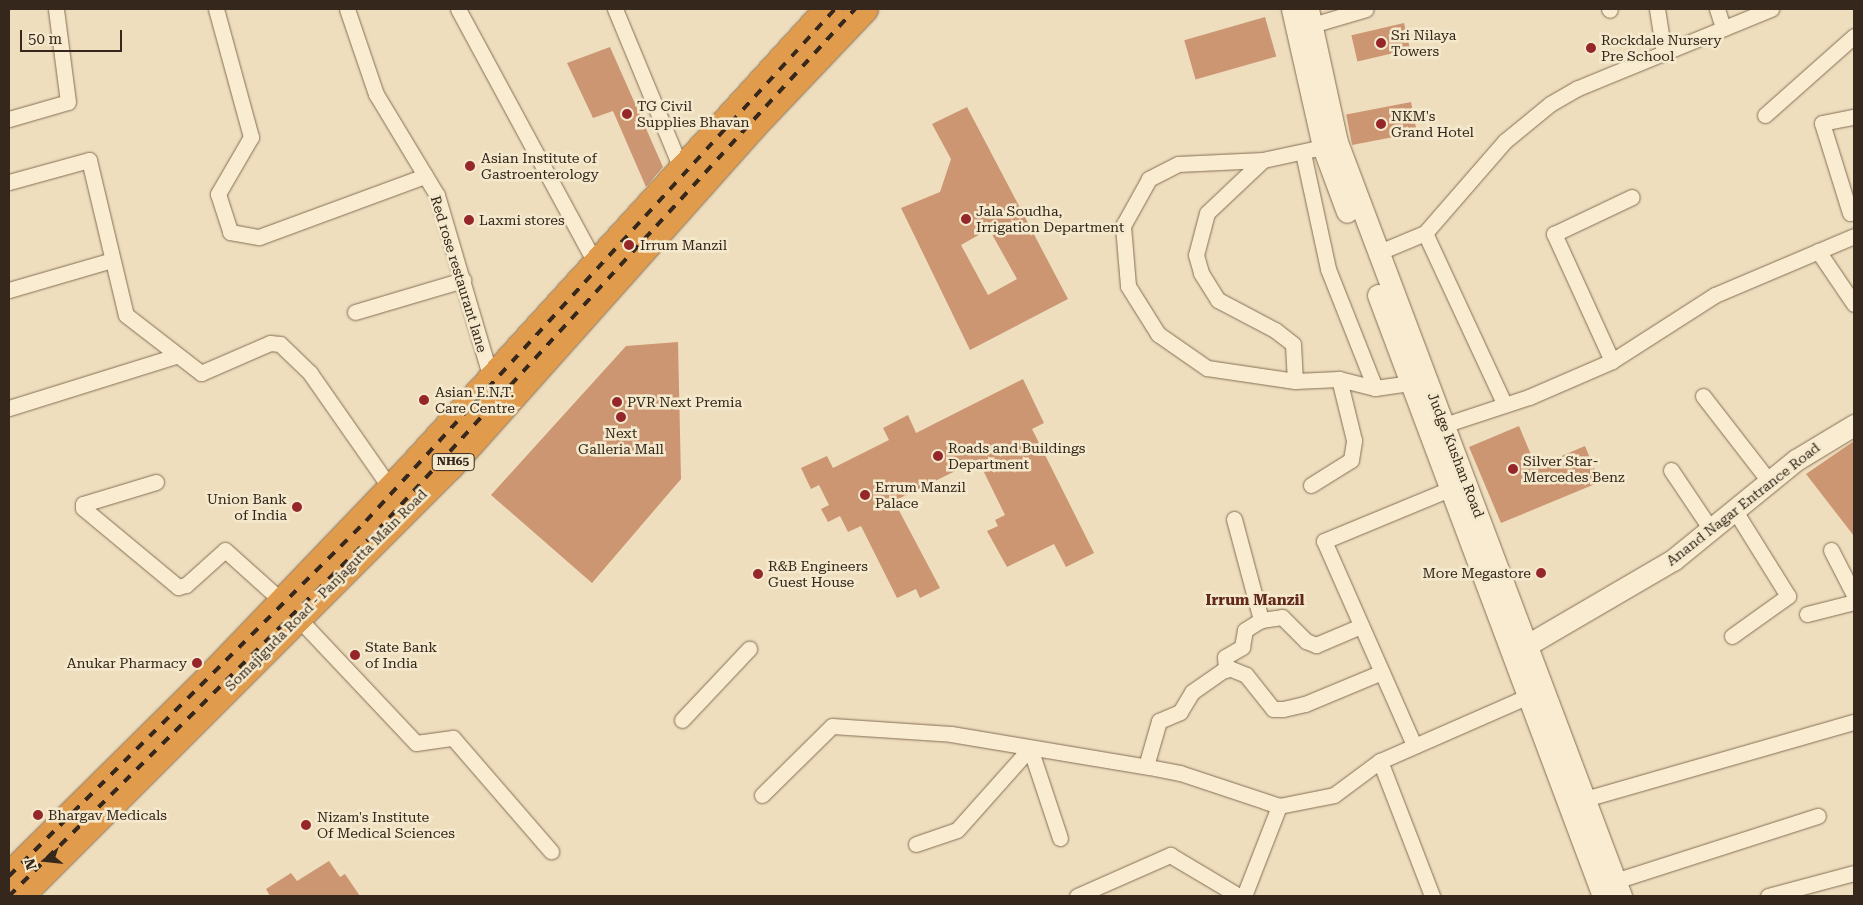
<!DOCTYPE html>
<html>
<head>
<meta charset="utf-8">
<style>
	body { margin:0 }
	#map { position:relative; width:1863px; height:905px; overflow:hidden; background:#eedebd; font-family:"Roboto Serif",serif }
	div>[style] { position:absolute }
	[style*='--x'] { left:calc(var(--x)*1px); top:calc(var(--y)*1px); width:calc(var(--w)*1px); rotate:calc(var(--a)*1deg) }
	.building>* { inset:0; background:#cc9673; transform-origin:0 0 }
	.roads { filter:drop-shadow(0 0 1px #866e56) drop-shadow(0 0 1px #866e56) }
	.street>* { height:15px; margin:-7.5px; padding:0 7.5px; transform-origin:7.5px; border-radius:7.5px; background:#f9ecd0 }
	.secondary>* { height:21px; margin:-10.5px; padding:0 10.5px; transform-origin:10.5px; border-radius:10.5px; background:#f9ecd0 }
	.highway>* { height:28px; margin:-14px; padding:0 14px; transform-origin:14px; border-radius:14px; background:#e09b4c }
	.rail>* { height:4px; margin-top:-2px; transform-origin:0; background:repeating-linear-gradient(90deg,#35271b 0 9px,transparent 0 18px) }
	.dots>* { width:14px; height:14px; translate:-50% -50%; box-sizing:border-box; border:2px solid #f5e9cd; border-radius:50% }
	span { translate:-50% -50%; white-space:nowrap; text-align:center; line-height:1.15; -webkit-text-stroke:5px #f5e9cd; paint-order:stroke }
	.shield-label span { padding:1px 4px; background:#f5e9cd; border:1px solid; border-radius:4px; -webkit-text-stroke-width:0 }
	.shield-label { font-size:12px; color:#35271b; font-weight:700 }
	.poi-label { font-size:14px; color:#35271b }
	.left { translate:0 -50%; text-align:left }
	.right { translate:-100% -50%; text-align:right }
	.street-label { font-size:14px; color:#35271b }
	.neighbourhood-label { font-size:15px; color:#62281a; font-weight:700 }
	.frame { position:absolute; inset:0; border:10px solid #35271b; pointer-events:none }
	.north { position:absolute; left:20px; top:835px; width:50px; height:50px; -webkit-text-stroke:4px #f5e9cd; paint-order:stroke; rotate:254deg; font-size:14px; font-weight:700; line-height:20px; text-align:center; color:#35271b }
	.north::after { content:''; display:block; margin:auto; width:18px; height:22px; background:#35271b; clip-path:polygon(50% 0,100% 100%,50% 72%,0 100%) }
	.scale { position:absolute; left:20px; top:30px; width:102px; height:22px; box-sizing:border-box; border:2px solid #35271b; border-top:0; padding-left:6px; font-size:15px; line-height:18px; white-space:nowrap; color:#35271b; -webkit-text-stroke:4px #f5e9cd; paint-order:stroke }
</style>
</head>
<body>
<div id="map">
	<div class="building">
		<i style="left:1265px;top:17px;width:41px;height:84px;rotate:74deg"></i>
		<i style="left:1404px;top:23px;width:27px;height:54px;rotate:77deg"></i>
		<i style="clip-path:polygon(610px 47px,663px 167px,646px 187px,613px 111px,593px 118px,567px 63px)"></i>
		<i style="left:1411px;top:102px;width:31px;height:66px;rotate:79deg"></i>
		<i style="clip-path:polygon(evenodd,967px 107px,1068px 299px,970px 350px,901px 208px,940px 192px,951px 159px,932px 124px,967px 107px,989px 229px,1017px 279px,988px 295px,961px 245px,989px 229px)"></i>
		<i style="clip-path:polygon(678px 342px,681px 479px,592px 583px,491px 495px,626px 346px)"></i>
		<i style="clip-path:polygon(1023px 379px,1044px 423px,1032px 429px,1094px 553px,1066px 567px,1054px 544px,1007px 567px,987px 531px,998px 526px,995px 520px,1005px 515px,978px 460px,894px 501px,940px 588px,920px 598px,916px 589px,897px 598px,861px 526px,848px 532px,840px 516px,828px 522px,821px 509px,829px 505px,819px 485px,811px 489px,801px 468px,827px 456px,833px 468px,889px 440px,883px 428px,908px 415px,916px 433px)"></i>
		<i style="clip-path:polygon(1519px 426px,1534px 462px,1543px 458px,1545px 463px,1585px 446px,1600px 482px,1501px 523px,1469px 447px)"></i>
		<i style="clip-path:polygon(1854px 441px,1854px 536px,1806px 474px)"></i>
		<i style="clip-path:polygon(329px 861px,340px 877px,345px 874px,360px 896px,270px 896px,266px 889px,291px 873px,297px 881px)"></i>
	</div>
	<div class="roads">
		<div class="street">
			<i style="--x:216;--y:9;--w:133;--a:74.7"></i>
			<i style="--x:251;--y:137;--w:66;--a:120.1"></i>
			<i style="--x:218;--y:194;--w:40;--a:72"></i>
			<i style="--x:230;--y:232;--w:29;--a:10"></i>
			<i style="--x:259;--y:237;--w:177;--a:-20.2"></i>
			<i style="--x:347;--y:9;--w:90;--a:71.2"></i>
			<i style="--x:376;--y:94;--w:118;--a:58.9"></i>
			<i style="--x:437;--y:195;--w:192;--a:73.6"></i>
			<i style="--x:458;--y:9;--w:290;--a:61.6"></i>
			<i style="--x:615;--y:9;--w:175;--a:67.5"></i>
			<i style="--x:1609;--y:9;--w:1;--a:45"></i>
			<i style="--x:1657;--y:9;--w:45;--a:81"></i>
			<i style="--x:1717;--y:9;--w:20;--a:72"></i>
			<i style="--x:1312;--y:25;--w:56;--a:-16.5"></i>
			<i style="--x:1765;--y:115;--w:119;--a:-41.6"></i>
			<i style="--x:9;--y:119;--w:61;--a:-16.1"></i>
			<i style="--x:68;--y:102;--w:94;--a:-97.4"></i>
			<i style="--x:1323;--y:147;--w:61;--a:167.8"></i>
			<i style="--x:1263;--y:160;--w:85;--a:177.3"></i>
			<i style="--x:1178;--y:164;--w:33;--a:153"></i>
			<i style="--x:1149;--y:179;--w:54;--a:119"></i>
			<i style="--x:1123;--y:226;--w:60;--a:85.2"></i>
			<i style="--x:1128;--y:286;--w:57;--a:58"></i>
			<i style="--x:1158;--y:334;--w:60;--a:34.8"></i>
			<i style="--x:1207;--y:368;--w:89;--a:8.4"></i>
			<i style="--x:1295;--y:381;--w:44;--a:-2.6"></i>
			<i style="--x:1339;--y:379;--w:37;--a:14"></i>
			<i style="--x:1375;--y:388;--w:35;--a:-8"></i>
			<i style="--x:1303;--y:153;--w:119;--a:77.8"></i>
			<i style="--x:1328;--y:269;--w:128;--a:68.4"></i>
			<i style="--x:1263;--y:160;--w:77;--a:136.6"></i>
			<i style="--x:1207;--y:213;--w:43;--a:104.7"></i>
			<i style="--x:1196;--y:255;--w:19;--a:74"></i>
			<i style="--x:1201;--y:273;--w:32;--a:58"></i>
			<i style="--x:1218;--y:300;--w:64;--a:27.8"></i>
			<i style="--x:1275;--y:330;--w:23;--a:38"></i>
			<i style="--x:1293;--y:344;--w:37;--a:87"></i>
			<i style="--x:9;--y:182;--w:83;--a:-15.4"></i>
			<i style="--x:89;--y:160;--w:159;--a:76.6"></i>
			<i style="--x:126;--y:315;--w:95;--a:37.7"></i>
			<i style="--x:201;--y:373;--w:75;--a:-23.5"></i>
			<i style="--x:270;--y:343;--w:10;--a:6"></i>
			<i style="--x:280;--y:344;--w:42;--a:44"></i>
			<i style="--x:310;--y:373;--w:141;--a:55.1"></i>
			<i style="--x:1850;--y:213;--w:94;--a:-107.3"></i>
			<i style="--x:1822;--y:123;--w:33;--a:-11"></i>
			<i style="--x:1425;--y:233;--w:187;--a:65.1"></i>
			<i style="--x:1818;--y:251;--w:64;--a:55.8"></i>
			<i style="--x:1377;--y:253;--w:52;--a:-22.6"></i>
			<i style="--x:1425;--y:233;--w:122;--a:-49"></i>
			<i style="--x:1505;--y:141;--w:58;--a:-39.4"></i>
			<i style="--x:1550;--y:104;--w:32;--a:-30"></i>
			<i style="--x:1578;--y:88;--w:209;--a:-22.3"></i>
			<i style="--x:9;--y:290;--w:107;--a:-16.2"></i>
			<i style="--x:355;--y:312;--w:113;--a:-16.5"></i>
			<i style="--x:1612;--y:361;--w:140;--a:-114.5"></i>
			<i style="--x:1554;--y:234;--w:86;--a:-25.4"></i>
			<i style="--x:1703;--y:396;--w:108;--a:52.2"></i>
			<i style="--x:9;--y:408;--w:175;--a:-17.3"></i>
			<i style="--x:1444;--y:425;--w:89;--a:-18.2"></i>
			<i style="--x:1529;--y:397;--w:90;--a:-23.4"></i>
			<i style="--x:1612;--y:361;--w:122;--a:-32.7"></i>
			<i style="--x:1715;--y:295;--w:151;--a:-23"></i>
			<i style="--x:1671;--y:470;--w:73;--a:56.1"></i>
			<i style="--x:156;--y:482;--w:76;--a:163.2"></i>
			<i style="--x:83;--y:504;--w:4;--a:90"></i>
			<i style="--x:83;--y:508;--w:124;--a:39.7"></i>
			<i style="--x:178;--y:587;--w:8;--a:-14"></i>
			<i style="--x:186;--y:585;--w:52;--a:-41.9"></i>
			<i style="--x:225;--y:550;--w:78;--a:41.9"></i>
			<i style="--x:1311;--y:485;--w:47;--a:-32"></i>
			<i style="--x:1351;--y:460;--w:20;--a:-81"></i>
			<i style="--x:1354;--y:440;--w:63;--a:-103.8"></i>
			<i style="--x:1234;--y:519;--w:105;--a:75"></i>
			<i style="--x:1261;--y:620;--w:21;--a:-8"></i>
			<i style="--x:1282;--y:617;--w:34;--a:45"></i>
			<i style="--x:1306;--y:641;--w:11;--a:22"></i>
			<i style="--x:1316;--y:645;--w:49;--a:-22.9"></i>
			<i style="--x:1831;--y:550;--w:51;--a:62.9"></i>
			<i style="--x:1807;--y:614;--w:49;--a:-14.3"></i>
			<i style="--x:299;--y:619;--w:170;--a:46.7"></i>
			<i style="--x:416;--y:743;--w:37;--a:-8"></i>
			<i style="--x:453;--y:738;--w:150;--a:49.1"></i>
			<i style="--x:1732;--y:636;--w:69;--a:-35.5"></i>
			<i style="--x:1788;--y:596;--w:100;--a:-121.9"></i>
			<i style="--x:1226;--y:670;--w:13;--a:-94"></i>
			<i style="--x:1225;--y:657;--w:20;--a:-30"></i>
			<i style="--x:1242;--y:647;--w:17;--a:-80"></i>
			<i style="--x:1245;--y:630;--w:19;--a:-32"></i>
			<i style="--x:682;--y:720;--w:98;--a:-46.7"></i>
			<i style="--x:1414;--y:745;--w:223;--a:-113.8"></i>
			<i style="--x:1324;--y:541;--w:139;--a:-22.5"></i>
			<i style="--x:1380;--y:761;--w:145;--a:68.9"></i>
			<i style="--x:1146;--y:766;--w:47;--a:-73.9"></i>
			<i style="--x:1159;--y:721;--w:23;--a:-23"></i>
			<i style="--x:1180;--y:712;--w:23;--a:-59"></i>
			<i style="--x:1192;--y:692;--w:37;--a:-35"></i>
			<i style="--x:1222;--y:671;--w:8;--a:-23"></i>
			<i style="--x:1229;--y:668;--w:18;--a:22"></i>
			<i style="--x:1246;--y:675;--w:43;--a:51.5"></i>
			<i style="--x:1273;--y:709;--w:10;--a:0"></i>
			<i style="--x:1283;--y:709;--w:23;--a:-13"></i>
			<i style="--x:1305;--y:704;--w:83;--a:-22.6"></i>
			<i style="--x:762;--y:795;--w:98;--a:-44.6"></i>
			<i style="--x:832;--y:726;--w:119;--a:3.8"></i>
			<i style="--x:951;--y:734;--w:201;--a:9.5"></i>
			<i style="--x:1149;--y:767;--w:32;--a:11"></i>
			<i style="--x:1180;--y:773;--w:104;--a:18.4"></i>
			<i style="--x:1279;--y:806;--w:56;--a:-11.3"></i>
			<i style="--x:1334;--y:795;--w:57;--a:-36.5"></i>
			<i style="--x:1380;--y:761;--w:163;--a:-23.6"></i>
			<i style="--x:1585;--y:799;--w:280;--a:-16"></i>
			<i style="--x:916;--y:844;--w:43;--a:-18.9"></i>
			<i style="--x:957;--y:830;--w:110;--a:-48.3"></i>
			<i style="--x:1030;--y:748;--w:95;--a:71.6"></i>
			<i style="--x:1615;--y:881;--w:213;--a:-17.8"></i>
			<i style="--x:1077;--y:896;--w:102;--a:-23.8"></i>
			<i style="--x:1170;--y:855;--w:80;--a:30.7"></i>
			<i style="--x:1244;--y:896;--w:97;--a:-68.7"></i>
			<i style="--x:1768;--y:896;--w:89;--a:-15"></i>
		</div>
		<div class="secondary">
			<i style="--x:1292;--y:9;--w:141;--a:77.3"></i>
			<i style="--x:1323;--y:147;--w:69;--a:69.7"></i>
			<i style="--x:1308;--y:9;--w:136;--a:77.7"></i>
			<i style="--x:1337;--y:142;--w:806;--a:69.36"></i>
			<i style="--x:1378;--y:295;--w:642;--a:69.48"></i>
			<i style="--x:1529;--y:644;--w:167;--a:-30.3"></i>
			<i style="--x:1673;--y:560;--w:159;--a:-39.1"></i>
			<i style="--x:1796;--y:460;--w:68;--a:-31.1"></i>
		</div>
		<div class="highway">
			<i style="--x:9;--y:877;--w:283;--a:-44.7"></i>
			<i style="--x:210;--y:678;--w:281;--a:-46.2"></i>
			<i style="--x:405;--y:475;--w:630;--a:-47.7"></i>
			<i style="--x:20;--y:896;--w:608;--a:-45"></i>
			<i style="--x:450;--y:466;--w:453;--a:-48.3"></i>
			<i style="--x:751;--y:128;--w:164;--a:-46.5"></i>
		</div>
	</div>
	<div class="rail">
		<i style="--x:9;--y:876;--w:503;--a:-44.84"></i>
		<i style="--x:366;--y:521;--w:694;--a:-47.51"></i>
		<i style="--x:9;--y:896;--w:518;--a:-44.77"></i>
		<i style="--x:377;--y:531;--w:708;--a:-47.52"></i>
	</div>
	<div class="dots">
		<i style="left:1381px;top:43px;background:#952629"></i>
		<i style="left:1591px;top:48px;background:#952629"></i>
		<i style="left:627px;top:114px;background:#952629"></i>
		<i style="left:1381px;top:124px;background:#952629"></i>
		<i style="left:470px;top:166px;background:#952629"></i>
		<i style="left:966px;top:219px;background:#952629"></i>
		<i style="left:469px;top:220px;background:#952629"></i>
		<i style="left:629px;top:245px;background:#952629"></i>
		<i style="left:424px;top:400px;background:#952629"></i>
		<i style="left:617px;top:402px;background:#952629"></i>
		<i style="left:621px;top:417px;background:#952629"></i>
		<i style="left:938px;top:456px;background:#952629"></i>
		<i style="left:1513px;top:469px;background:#952629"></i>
		<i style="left:865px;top:495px;background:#952629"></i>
		<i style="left:297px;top:507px;background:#952629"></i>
		<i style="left:1541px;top:573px;background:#952629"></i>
		<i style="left:758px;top:574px;background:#952629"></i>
		<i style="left:355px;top:655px;background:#952629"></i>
		<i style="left:197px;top:663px;background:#952629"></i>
		<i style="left:38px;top:815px;background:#952629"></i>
		<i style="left:306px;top:825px;background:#952629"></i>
	</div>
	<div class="shield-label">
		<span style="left:453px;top:462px">NH65</span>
	</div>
	<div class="poi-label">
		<span class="left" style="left:1391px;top:43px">Sri Nilaya<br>Towers</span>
		<span class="left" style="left:1601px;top:48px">Rockdale Nursery<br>Pre School</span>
		<span class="left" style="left:637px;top:114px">TG Civil<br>Supplies Bhavan</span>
		<span class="left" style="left:1391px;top:124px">NKM's<br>Grand Hotel</span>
		<span class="left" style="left:481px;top:166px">Asian Institute of<br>Gastroenterology</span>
		<span class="left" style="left:976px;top:219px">Jala Soudha,<br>Irrigation Department</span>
		<span class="left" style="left:479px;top:220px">Laxmi stores</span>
		<span class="left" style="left:640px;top:245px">Irrum Manzil</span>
		<span class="left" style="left:435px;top:400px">Asian E.N.T.<br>Care Centre</span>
		<span class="left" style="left:627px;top:402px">PVR Next Premia</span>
		<span style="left:621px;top:441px">Next<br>Galleria Mall</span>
		<span class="left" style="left:948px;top:456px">Roads and Buildings<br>Department</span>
		<span class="left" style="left:1523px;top:469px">Silver Star-<br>Mercedes Benz</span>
		<span class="left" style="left:875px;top:495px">Errum Manzil<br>Palace</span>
		<span class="right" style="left:287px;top:507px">Union Bank<br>of India</span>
		<span class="left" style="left:768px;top:574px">R&amp;B Engineers<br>Guest House</span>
		<span class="right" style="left:1531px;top:573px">More Megastore</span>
		<span class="left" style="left:365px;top:655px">State Bank<br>of India</span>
		<span class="right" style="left:187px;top:663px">Anukar Pharmacy</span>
		<span class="left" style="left:48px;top:815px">Bhargav Medicals</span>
		<span class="left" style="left:317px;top:825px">Nizam's Institute<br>Of Medical Sciences</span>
	</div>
	<div class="street-label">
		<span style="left:459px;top:274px;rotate:73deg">Red rose restaurant lane</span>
		<span style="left:1456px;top:455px;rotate:69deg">Judge Kushan Road</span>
		<span style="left:1743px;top:504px;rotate:-38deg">Anand Nagar Entrance Road</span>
		<span style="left:326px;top:590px;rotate:-45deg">Somajiguda Road - Panjagutta Main Road</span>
	</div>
	<div class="neighbourhood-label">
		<span style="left:1255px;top:601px">Irrum Manzil</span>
	</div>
	<div class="frame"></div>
	<div class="north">N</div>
	<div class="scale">50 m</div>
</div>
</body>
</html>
